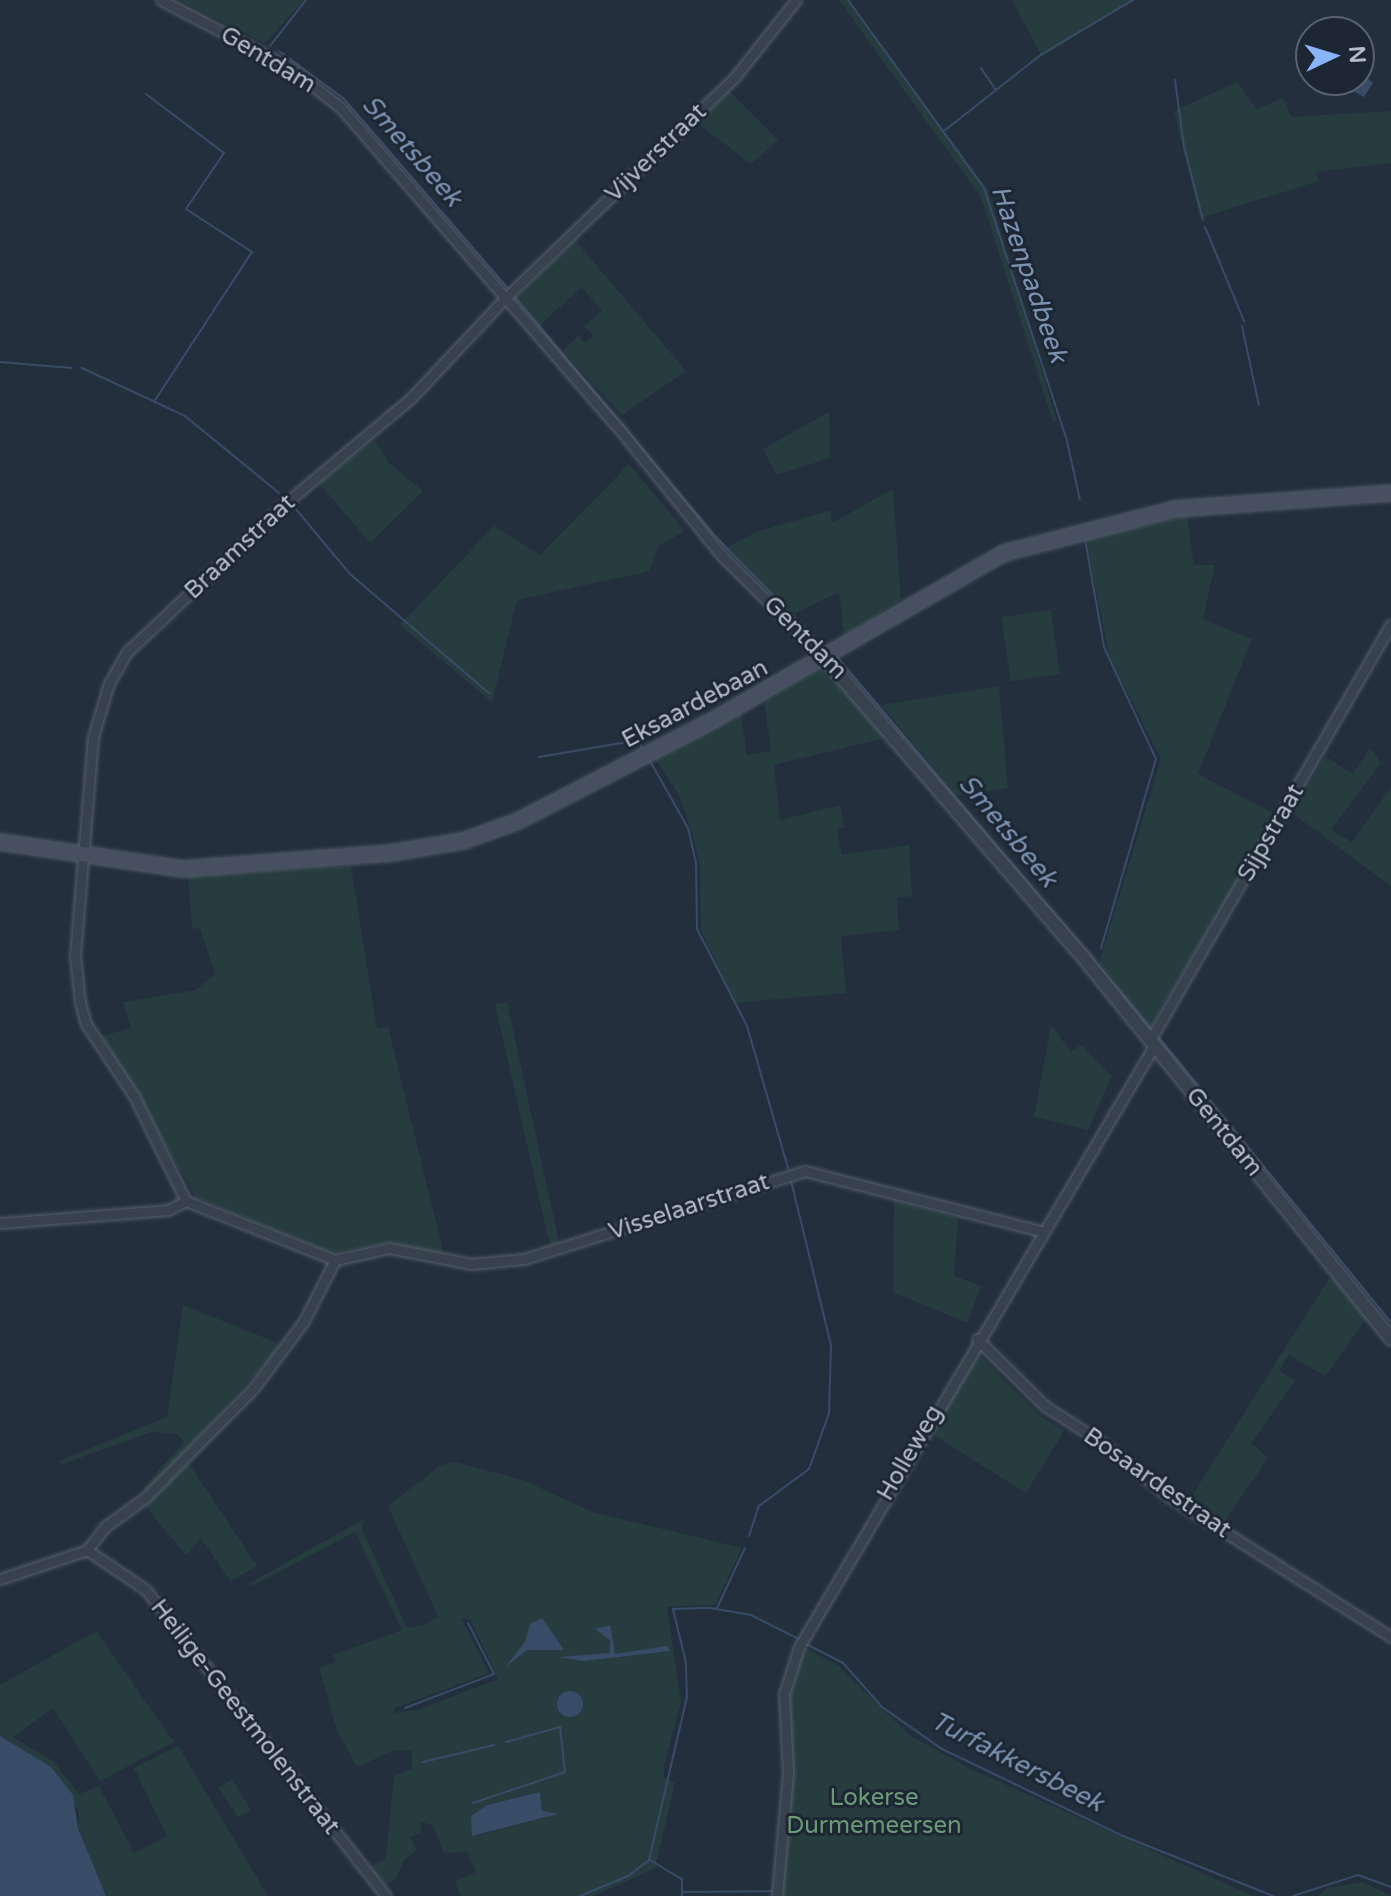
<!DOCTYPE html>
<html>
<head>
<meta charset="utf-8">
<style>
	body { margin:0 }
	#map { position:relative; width:1391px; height:1896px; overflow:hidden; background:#242f3e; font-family:"Varela Round",sans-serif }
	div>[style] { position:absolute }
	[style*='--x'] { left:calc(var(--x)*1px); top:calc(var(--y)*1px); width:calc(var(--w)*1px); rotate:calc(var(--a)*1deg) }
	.green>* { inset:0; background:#263c3f; transform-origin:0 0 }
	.water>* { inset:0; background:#394c67 }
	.round { border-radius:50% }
	.stream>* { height:2px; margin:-1px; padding:0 1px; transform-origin:1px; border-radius:1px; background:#394c67 }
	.roads { filter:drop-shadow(0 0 2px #565f6c) drop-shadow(0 0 2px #565f6c) }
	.minor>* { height:9px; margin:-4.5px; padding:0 4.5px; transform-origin:4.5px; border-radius:4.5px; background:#38414e }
	.tertiary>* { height:12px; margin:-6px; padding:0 6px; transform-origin:6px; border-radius:6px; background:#38414e }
	.secondary>* { height:14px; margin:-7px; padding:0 7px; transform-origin:7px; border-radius:7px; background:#465061 }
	span { translate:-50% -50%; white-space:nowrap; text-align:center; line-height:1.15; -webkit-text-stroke:6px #1d2633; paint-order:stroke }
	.street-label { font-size:24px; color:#b4bcc9 }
	.park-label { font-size:24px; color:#6b9a76 }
	.water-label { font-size:26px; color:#7c92b1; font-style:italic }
	.north { position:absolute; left:1295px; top:16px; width:80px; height:80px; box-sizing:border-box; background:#1d2633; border:2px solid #59626f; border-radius:50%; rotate:86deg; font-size:22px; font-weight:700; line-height:32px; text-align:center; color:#b4bcc9 }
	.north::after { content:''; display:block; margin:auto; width:28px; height:36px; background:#8ab4f8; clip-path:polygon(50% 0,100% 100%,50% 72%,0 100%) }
</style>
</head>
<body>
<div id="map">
	<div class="green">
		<i style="clip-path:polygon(179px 0,304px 0,265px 43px)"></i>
		<i style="clip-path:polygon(839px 0,847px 0,988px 190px,1057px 421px,1053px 422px,981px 197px)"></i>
		<i style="clip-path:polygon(1012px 0,1132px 0,1042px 57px)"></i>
		<i style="clip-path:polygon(1237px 82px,1256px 109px,1283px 98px,1291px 117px,1391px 111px,1391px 163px,1316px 172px,1319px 181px,1200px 218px,1174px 111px)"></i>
		<i style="clip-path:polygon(729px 91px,778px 140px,751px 164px,696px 122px)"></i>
		<i style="clip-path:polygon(575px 240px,686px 371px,622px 415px,563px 351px,578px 336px,585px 343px,594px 336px,584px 326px,602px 311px,582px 287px,540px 325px,517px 298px)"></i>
		<i style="clip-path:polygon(829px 412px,830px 458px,777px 475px,763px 449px)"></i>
		<i style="clip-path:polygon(374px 440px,389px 463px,423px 491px,370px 543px,319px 483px)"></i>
		<i style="clip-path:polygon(629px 464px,685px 531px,658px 546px,650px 571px,517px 600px,492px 702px,400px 625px,494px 526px,540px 555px)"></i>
		<i style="clip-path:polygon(893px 489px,901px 600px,844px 635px,839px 592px,794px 614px,724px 549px,756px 532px,831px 510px,832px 523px)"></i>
		<i style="clip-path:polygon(1187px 516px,1194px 565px,1215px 565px,1203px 619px,1252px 639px,1198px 774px,1277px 815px,1149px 1028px,1099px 963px,1161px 759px,1109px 655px,1086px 539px)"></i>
		<i style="left:1051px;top:610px;width:65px;height:50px;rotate:82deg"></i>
		<i style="clip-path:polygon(823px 667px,885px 738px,774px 765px,780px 820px,840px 805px,845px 827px,837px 830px,842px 855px,909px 845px,912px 896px,897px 898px,899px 930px,841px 936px,846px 993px,735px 1003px,701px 931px,700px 866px,693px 835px,678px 793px,655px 759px,741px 713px,747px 755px,771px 751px,764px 702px)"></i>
		<i style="clip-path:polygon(999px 686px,1008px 788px,957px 796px,881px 705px)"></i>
		<i style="clip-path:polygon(1370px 748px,1381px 763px,1331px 830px,1352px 842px,1391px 787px,1391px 886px,1292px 813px,1325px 756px,1353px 774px)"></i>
		<i style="clip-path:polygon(351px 866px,377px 1029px,388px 1027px,444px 1254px,386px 1243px,332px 1253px,196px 1197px,102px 1036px,131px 1028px,123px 1002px,196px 990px,215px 974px,200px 928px,192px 929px,188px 876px)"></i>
		<i style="clip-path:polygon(507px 1002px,559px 1242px,550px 1246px,495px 1004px)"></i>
		<i style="clip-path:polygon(1051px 1025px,1071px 1052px,1081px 1045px,1112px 1076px,1088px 1130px,1034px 1117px)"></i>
		<i style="clip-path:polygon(894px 1200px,958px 1218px,954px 1276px,981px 1286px,967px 1323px,893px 1292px)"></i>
		<i style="clip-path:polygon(1332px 1274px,1367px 1318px,1325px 1376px,1289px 1355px,1279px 1370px,1295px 1381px,1251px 1443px,1268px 1458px,1222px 1525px,1186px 1505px)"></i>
		<i style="clip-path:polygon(183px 1305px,283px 1345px,147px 1492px,144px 1487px,184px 1442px,177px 1434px,151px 1432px,60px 1465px,59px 1461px,167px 1417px)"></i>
		<i style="clip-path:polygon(978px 1354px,1042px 1417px,1064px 1431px,1026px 1493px,929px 1432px)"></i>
		<i style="clip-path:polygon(188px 1462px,257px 1566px,231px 1581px,201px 1539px,186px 1555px,145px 1506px)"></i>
		<i style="clip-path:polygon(evenodd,455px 1462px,523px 1480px,592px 1512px,742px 1548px,715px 1605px,667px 1607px,681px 1702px,664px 1765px,664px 1777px,675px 1783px,655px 1868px,594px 1896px,461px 1896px,455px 1881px,476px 1872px,467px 1852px,444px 1853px,433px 1825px,421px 1822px,421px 1833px,410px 1837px,417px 1850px,404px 1860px,396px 1879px,384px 1885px,370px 1867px,386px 1858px,394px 1776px,412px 1769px,412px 1751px,395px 1750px,357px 1767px,337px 1730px,319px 1668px,335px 1662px,333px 1655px,402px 1630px,355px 1532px,252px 1586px,250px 1583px,364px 1519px,362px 1529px,407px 1628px,425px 1625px,438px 1616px,388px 1506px,441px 1465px,455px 1462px,461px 1618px,470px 1619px,498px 1679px,418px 1710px,395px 1713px,395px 1708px,489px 1673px,461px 1618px,455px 1462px,540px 1792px,542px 1811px,558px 1814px,475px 1836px,471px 1816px,487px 1805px,540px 1792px)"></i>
		<i style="clip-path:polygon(96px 1631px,174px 1742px,100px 1781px,53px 1708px,13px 1737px,53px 1761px,79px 1794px,99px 1786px,134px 1853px,167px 1836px,134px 1768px,178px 1746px,268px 1896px,106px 1896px,78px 1828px,79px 1811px,30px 1756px,0 1736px,0 1685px)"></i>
		<i style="clip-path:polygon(804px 1647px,839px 1666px,909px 1735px,971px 1769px,1253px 1896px,782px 1896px,792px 1763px,788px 1692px)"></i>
		<i style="clip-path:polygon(232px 1779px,251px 1810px,238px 1817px,218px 1788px)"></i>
		<i style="clip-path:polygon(1363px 1882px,1391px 1896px,1319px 1896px,1327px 1888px)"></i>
	</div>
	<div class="water">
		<i style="clip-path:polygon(1365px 76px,1373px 83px,1364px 97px,1355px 92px,1330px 94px,1334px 80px,1357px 84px)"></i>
		<i style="clip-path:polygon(542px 1618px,564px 1650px,527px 1650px,505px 1667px,525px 1642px,530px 1624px)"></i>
		<i style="clip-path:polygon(610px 1625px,615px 1654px,667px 1646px,670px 1651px,583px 1661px,559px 1657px,610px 1653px,610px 1640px,595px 1629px)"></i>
		<i class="round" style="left:557px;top:1691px;width:26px;height:26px"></i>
		<i style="clip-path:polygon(0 1736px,51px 1767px,73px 1795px,78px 1828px,106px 1896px,0 1896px)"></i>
		<i style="clip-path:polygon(540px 1792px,542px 1811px,558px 1814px,472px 1836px,471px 1816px,487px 1805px)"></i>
	</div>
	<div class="stream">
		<i style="--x:848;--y:0;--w:232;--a:54.1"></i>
		<i style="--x:984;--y:188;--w:266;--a:71.8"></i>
		<i style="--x:1067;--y:441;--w:60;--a:77.6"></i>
		<i style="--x:270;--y:46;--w:58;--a:-52"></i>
		<i style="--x:279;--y:51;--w:79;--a:36.3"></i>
		<i style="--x:343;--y:98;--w:250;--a:49.1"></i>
		<i style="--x:981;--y:68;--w:27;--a:56"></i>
		<i style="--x:1175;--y:80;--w:68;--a:82.3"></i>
		<i style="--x:1184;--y:147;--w:75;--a:75.4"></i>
		<i style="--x:146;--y:94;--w:98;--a:37.1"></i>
		<i style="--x:224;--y:153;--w:68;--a:124.2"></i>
		<i style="--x:186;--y:209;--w:79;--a:33.1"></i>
		<i style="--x:252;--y:252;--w:179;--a:123.2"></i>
		<i style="--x:944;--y:131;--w:125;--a:-38.2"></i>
		<i style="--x:1042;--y:54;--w:106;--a:-30.7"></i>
		<i style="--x:1205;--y:227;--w:102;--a:67.5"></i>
		<i style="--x:515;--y:297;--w:313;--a:50.1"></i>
		<i style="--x:716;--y:537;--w:153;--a:45.5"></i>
		<i style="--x:1242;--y:326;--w:81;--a:77.9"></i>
		<i style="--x:0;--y:362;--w:72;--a:4.8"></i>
		<i style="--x:82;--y:368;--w:114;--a:25"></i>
		<i style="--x:185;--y:416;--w:122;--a:39.3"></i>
		<i style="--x:295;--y:508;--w:86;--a:50.2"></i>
		<i style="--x:350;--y:574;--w:184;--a:40.6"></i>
		<i style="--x:1085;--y:539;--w:110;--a:80"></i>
		<i style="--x:1104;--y:647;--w:123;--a:65.1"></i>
		<i style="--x:1156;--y:759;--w:197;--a:106.2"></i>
		<i style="--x:838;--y:658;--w:483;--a:49.8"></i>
		<i style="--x:539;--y:757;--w:100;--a:-9.7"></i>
		<i style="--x:638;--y:740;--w:9;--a:63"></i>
		<i style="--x:650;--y:761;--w:77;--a:60.4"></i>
		<i style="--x:688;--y:828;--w:35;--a:77"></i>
		<i style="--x:696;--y:862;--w:67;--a:89.1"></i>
		<i style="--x:697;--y:929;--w:109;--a:62.7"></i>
		<i style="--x:747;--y:1026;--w:148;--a:73.9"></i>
		<i style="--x:1159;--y:1038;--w:367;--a:50.8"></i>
		<i style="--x:749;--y:1536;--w:32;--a:-72"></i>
		<i style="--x:759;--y:1506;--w:62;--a:-36.5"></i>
		<i style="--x:809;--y:1469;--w:59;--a:-70.3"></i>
		<i style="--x:829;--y:1413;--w:68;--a:-88.3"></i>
		<i style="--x:831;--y:1345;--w:169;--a:-103.7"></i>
		<i style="--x:717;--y:1608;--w:66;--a:-65"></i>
		<i style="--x:806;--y:1644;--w:42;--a:27.2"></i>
		<i style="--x:843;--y:1663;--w:59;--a:48.4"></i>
		<i style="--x:882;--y:1707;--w:73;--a:35"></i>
		<i style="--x:942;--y:1749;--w:201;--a:25.7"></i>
		<i style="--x:1123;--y:1836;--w:162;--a:21.8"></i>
		<i style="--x:405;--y:1708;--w:95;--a:-20.9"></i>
		<i style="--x:494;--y:1674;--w:57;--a:-117"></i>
		<i style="--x:423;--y:1762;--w:73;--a:-13.5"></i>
		<i style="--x:473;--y:1803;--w:97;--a:-18.6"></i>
		<i style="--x:565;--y:1772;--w:45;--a:-96.3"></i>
		<i style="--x:560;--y:1727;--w:56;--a:164.5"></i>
		<i style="--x:650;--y:1860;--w:37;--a:31"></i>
		<i style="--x:682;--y:1879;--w:17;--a:90"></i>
		<i style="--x:682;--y:1892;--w:90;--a:-0.6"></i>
		<i style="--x:580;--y:1896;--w:52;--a:-22.6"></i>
		<i style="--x:628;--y:1876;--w:26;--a:-37"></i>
		<i style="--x:649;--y:1860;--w:167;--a:-76.9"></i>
		<i style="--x:687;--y:1697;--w:34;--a:-92"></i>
		<i style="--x:686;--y:1663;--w:56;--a:-103.5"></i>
		<i style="--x:673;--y:1609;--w:37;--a:-2"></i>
		<i style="--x:710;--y:1608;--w:42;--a:9.7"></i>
		<i style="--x:751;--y:1615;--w:56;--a:26.6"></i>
		<i style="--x:1293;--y:1896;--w:68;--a:-17.9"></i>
		<i style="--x:1358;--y:1875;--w:35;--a:20"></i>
	</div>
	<div class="roads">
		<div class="minor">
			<i style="--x:161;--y:0;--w:144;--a:27.6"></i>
			<i style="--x:289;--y:67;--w:66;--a:38.3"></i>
			<i style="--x:341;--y:108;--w:420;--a:49.1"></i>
			<i style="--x:616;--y:425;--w:169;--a:51"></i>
			<i style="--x:722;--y:556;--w:144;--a:44.7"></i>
			<i style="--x:796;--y:0;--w:98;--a:128.4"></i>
			<i style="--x:735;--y:77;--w:318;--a:136.1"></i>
			<i style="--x:506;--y:297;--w:139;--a:133.2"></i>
			<i style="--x:411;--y:398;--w:170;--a:140"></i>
			<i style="--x:281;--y:507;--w:212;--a:136.7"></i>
			<i style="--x:127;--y:652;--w:36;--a:120"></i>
			<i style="--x:109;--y:683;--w:56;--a:106.5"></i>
			<i style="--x:93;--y:737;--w:220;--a:94.7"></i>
			<i style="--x:75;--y:956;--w:46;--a:83.8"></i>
			<i style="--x:80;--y:1002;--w:23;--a:75"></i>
			<i style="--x:86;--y:1024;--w:87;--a:56.3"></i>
			<i style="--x:134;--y:1096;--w:117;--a:63.7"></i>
			<i style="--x:186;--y:1201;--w:160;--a:21.6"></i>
			<i style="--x:335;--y:1260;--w:55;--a:-12.5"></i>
			<i style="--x:389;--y:1248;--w:84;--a:11"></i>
			<i style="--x:471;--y:1264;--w:53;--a:-5.4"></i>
			<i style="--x:524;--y:1259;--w:294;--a:-17.4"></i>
			<i style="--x:805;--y:1171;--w:244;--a:14.3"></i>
			<i style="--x:1150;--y:1040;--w:480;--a:-59.9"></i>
			<i style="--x:0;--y:1223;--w:169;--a:-4.4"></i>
			<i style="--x:168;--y:1210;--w:20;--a:-27"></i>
			<i style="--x:977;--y:1339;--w:95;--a:44.6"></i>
			<i style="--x:1045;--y:1406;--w:65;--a:32.5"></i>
			<i style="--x:1100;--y:1441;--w:87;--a:39"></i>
			<i style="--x:1168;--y:1496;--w:264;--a:32.3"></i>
			<i style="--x:87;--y:1550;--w:31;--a:-52"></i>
			<i style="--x:106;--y:1526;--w:49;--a:-35.9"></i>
			<i style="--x:146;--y:1497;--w:152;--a:-45.3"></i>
			<i style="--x:253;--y:1389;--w:85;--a:-53.1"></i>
			<i style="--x:304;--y:1321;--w:68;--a:-63.1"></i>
			<i style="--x:0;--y:1579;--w:92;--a:-18.4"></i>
			<i style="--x:87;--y:1550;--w:71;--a:34.1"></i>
			<i style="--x:146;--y:1590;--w:389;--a:51.9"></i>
			<i style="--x:777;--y:1896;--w:124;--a:-84.9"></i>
			<i style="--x:788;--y:1772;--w:78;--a:-92.9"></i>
			<i style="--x:784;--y:1694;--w:49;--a:-72.3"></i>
			<i style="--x:799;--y:1647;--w:698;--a:-59.43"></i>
		</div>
		<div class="tertiary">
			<i style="--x:824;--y:657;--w:390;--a:49.2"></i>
			<i style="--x:1079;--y:952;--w:497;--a:51.1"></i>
		</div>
		<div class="secondary">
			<i style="--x:0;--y:842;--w:185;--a:8.4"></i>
			<i style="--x:183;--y:869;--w:209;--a:-4.4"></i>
			<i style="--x:391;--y:853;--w:73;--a:-9.5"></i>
			<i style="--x:463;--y:841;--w:59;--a:-20"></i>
			<i style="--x:518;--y:821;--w:216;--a:-27.3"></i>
			<i style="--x:710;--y:722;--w:339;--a:-29.9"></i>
			<i style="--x:1004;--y:553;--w:177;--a:-14.4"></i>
			<i style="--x:1175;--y:509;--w:217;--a:-4.2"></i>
		</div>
	</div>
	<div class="street-label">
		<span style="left:268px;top:60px;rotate:31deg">Gentdam</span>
		<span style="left:656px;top:153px;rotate:-44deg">Vijverstraat</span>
		<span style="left:240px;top:547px;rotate:-43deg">Braamstraat</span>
		<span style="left:805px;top:638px;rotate:45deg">Gentdam</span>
		<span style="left:695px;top:704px;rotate:-28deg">Eksaardebaan</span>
		<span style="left:1271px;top:833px;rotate:-60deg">Sijpstraat</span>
		<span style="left:1224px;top:1132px;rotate:51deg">Gentdam</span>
		<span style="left:689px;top:1207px;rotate:-18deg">Visselaarstraat</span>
		<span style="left:910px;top:1453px;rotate:-60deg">Holleweg</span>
		<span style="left:1157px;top:1483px;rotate:35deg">Bosaardestraat</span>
		<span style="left:245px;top:1717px;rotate:52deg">Heilige-Geestmolenstraat</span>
	</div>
	<div class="park-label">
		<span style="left:874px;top:1812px">Lokerse<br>Durmemeersen</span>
	</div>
	<div class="water-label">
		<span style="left:412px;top:151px;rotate:49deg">Smetsbeek</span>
		<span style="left:1029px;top:274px;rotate:71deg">Hazenpadbeek</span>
		<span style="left:1008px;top:831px;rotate:50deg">Smetsbeek</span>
		<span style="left:1017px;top:1762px;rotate:27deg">Turfakkersbeek</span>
	</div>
	<div class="north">N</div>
</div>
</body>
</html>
